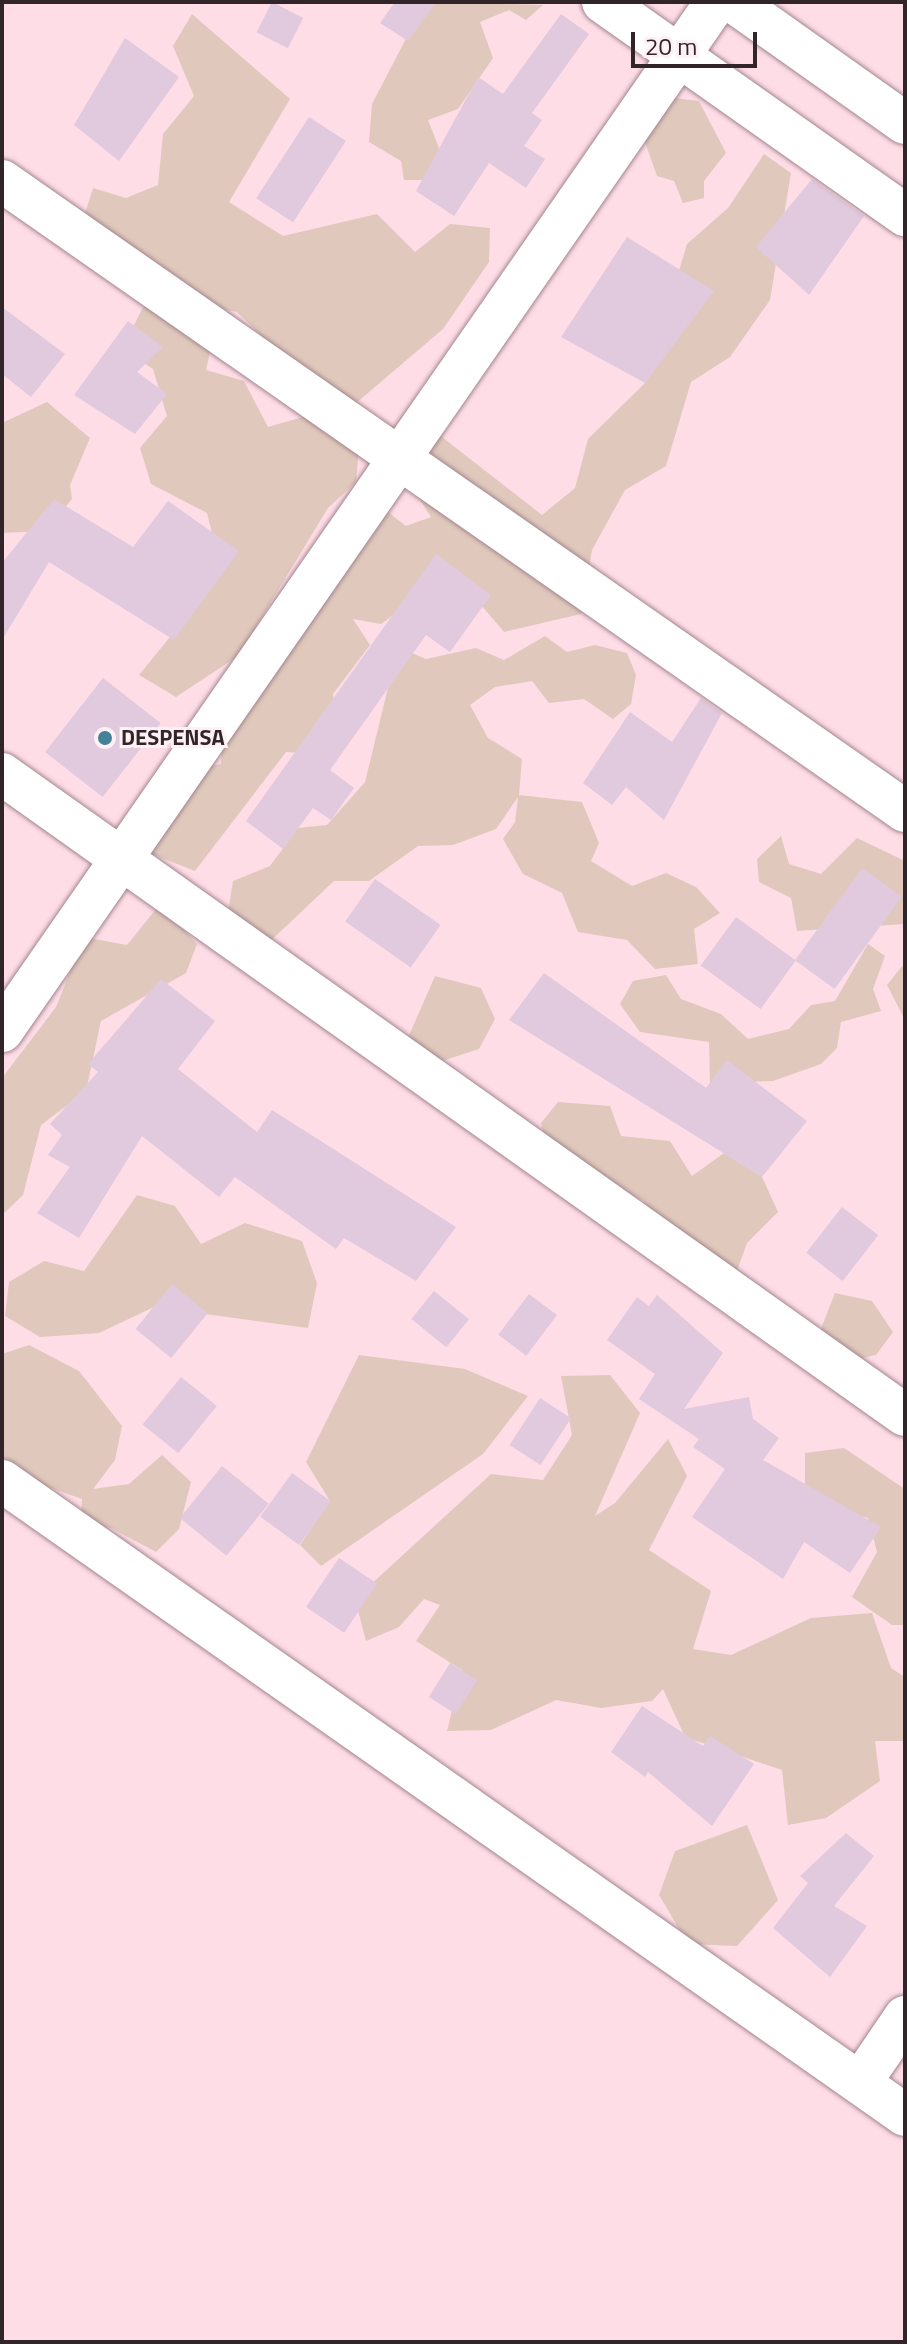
<!DOCTYPE html>
<html>
<head>
<meta charset="utf-8">
<style>
	body { margin:0 }
	#map { position:relative; width:907px; height:2344px; overflow:hidden; background:#fedde7; font-family:"Titillium Web",sans-serif }
	div>[style] { position:absolute }
	[style*='--x'] { left:calc(var(--x)*1px); top:calc(var(--y)*1px); width:calc(var(--w)*1px); rotate:calc(var(--a)*1deg) }
	.green>* { inset:0; background:#e0c9bc }
	.building>* { inset:0; background:#e1c9de; transform-origin:0 0 }
	.roads { filter:drop-shadow(0 0 2px #a3858e) drop-shadow(0 0 2px #a3858e) }
	.street>* { height:42px; margin:-21px; padding:0 21px; transform-origin:21px; border-radius:21px; background:#fff }
	.dots>* { width:22px; height:22px; translate:-50% -50%; box-sizing:border-box; border:4px solid #fef0f4; border-radius:50% }
	span { translate:-50% -50%; white-space:nowrap; text-align:center; line-height:1.15; -webkit-text-stroke:6px #fef0f4; paint-order:stroke }
	.poi-label { font-size:22px; color:#312529; font-weight:700 }
	.left { translate:0 -50%; text-align:left }
	.frame { position:absolute; inset:0; border:4px solid #312529; pointer-events:none }
	.scale { position:absolute; left:631px; top:32px; width:126px; height:36px; box-sizing:border-box; border:4px solid #312529; border-top:0; padding-left:10px; font-size:24px; line-height:28px; white-space:nowrap; color:#312529; -webkit-text-stroke:6px #fef0f4; paint-order:stroke }
</style>
</head>
<body>
<div id="map">
	<div class="green">
		<i style="clip-path:polygon(425px 2px,543px 5px,526px 20px,509px 10px,480px 22px,493px 58px,458px 109px,428px 120px,439px 148px,431px 180px,404px 180px,401px 161px,369px 142px,372px 104px)"></i>
		<i style="clip-path:polygon(192px 14px,290px 99px,229px 202px,283px 236px,377px 214px,415px 252px,450px 224px,490px 228px,489px 262px,443px 329px,355px 404px,286px 360px,237px 312px,172px 300px,75px 246px,93px 188px,126px 198px,158px 185px,163px 134px,194px 96px,173px 46px)"></i>
		<i style="clip-path:polygon(674px 98px,699px 101px,726px 153px,704px 181px,704px 198px,683px 203px,674px 181px,657px 176px,641px 131px)"></i>
		<i style="clip-path:polygon(764px 154px,791px 173px,770px 300px,730px 357px,691px 382px,666px 466px,625px 490px,592px 550px,581px 614px,504px 632px,453px 572px,381px 624px,353px 619px,370px 645px,333px 694px,338px 755px,286px 752px,195px 871px,139px 849px,194px 769px,221px 764px,222px 728px,383px 508px,406px 526px,431px 517px,402px 472px,433px 430px,542px 515px,575px 488px,588px 439px,645px 383px,687px 244px,728px 208px)"></i>
		<i style="clip-path:polygon(149px 296px,212px 343px,206px 370px,244px 381px,268px 427px,313px 414px,359px 447px,356px 482px,328px 508px,238px 656px,176px 697px,139px 675px,222px 573px,207px 513px,151px 484px,140px 448px,167px 416px,153px 369px,122px 348px)"></i>
		<i style="clip-path:polygon(47px 402px,90px 438px,70px 485px,72px 499px,44px 531px,2px 533px,2px 423px)"></i>
		<i style="clip-path:polygon(545px 636px,567px 652px,595px 645px,627px 653px,636px 675px,631px 704px,613px 719px,584px 699px,549px 703px,532px 681px,495px 687px,470px 705px,488px 738px,522px 759px,519px 795px,582px 802px,599px 843px,591px 861px,632px 886px,666px 873px,696px 887px,720px 913px,694px 929px,698px 964px,655px 969px,627px 940px,578px 932px,562px 893px,523px 874px,503px 839px,515px 822px,518px 797px,496px 829px,453px 845px,418px 846px,369px 881px,334px 881px,262px 949px,227px 918px,233px 881px,270px 866px,298px 828px,327px 825px,365px 782px,398px 647px,426px 659px,476px 648px,504px 660px)"></i>
		<i style="clip-path:polygon(781px 836px,789px 864px,821px 874px,857px 838px,905px 861px,905px 924px,797px 931px,791px 898px,759px 882px,757px 859px)"></i>
		<i style="clip-path:polygon(160px 904px,197px 944px,186px 973px,101px 1021px,86px 1091px,41px 1125px,23px 1195px,2px 1215px,2px 1078px,56px 1007px,84px 937px,127px 945px)"></i>
		<i style="clip-path:polygon(868px 944px,885px 956px,873px 989px,881px 1011px,841px 1022px,837px 1048px,821px 1064px,773px 1081px,710px 1083px,709px 1042px,640px 1032px,620px 1004px,633px 981px,666px 975px,681px 999px,721px 1014px,748px 1039px,789px 1029px,811px 1005px,835px 1001px)"></i>
		<i style="clip-path:polygon(902px 966px,905px 967px,905px 1020px,887px 985px)"></i>
		<i style="clip-path:polygon(435px 976px,481px 988px,495px 1019px,479px 1049px,442px 1061px,407px 1040px)"></i>
		<i style="clip-path:polygon(558px 1102px,610px 1106px,621px 1136px,670px 1141px,692px 1176px,724px 1153px,762px 1177px,778px 1212px,747px 1243px,735px 1276px,668px 1233px,643px 1200px,550px 1161px,541px 1123px)"></i>
		<i style="clip-path:polygon(137px 1195px,175px 1206px,201px 1244px,245px 1223px,302px 1241px,317px 1283px,308px 1328px,154px 1307px,99px 1333px,40px 1337px,5px 1316px,9px 1282px,44px 1261px,84px 1271px)"></i>
		<i style="clip-path:polygon(835px 1293px,872px 1301px,893px 1332px,876px 1355px,849px 1361px,817px 1339px)"></i>
		<i style="clip-path:polygon(29px 1345px,79px 1371px,122px 1426px,115px 1460px,93px 1489px,129px 1484px,162px 1455px,191px 1482px,179px 1529px,156px 1552px,111px 1528px,81px 1525px,82px 1499px,28px 1480px,2px 1456px,2px 1354px)"></i>
		<i style="clip-path:polygon(359px 1355px,465px 1369px,528px 1396px,483px 1454px,321px 1566px,300px 1545px,330px 1501px,306px 1462px)"></i>
		<i style="clip-path:polygon(610px 1375px,640px 1413px,595px 1516px,615px 1503px,668px 1439px,687px 1476px,649px 1550px,711px 1591px,693px 1649px,731px 1655px,811px 1618px,872px 1613px,891px 1668px,905px 1677px,905px 1741px,875px 1741px,880px 1781px,826px 1818px,788px 1825px,782px 1770px,685px 1737px,663px 1689px,652px 1701px,601px 1708px,556px 1700px,491px 1730px,447px 1731px,462px 1670px,416px 1641px,440px 1605px,424px 1599px,399px 1627px,366px 1641px,355px 1599px,491px 1474px,543px 1480px,572px 1435px,561px 1376px)"></i>
		<i style="clip-path:polygon(844px 1448px,905px 1489px,905px 1625px,892px 1625px,852px 1597px,877px 1552px,868px 1518px,805px 1501px,805px 1453px)"></i>
		<i style="clip-path:polygon(747px 1825px,778px 1900px,737px 1946px,688px 1944px,659px 1895px,675px 1851px)"></i>
	</div>
	<div class="building">
		<i style="left:272px;top:2px;width:35px;height:34px;rotate:27deg"></i>
		<i style="clip-path:polygon(395px 2px,436px 2px,408px 41px,380px 23px)"></i>
		<i style="clip-path:polygon(561px 14px,589px 34px,532px 113px,542px 120px,524px 146px,545px 159px,526px 188px,489px 163px,454px 216px,416px 191px,478px 77px,503px 94px)"></i>
		<i style="clip-path:polygon(125px 38px,179px 77px,119px 161px,74px 125px)"></i>
		<i style="left:309px;top:117px;width:44px;height:97px;rotate:33deg"></i>
		<i style="clip-path:polygon(812px 179px,864px 216px,809px 295px,756px 247px)"></i>
		<i style="clip-path:polygon(627px 237px,714px 291px,645px 383px,561px 337px)"></i>
		<i style="clip-path:polygon(2px 307px,65px 354px,31px 397px,2px 374px)"></i>
		<i style="clip-path:polygon(128px 321px,163px 347px,137px 372px,167px 394px,135px 434px,74px 395px)"></i>
		<i style="clip-path:polygon(54px 499px,133px 547px,168px 501px,239px 551px,174px 640px,49px 562px,2px 640px,2px 563px)"></i>
		<i style="clip-path:polygon(436px 554px,491px 595px,450px 652px,426px 635px,330px 770px,354px 788px,331px 820px,313px 808px,283px 849px,246px 821px)"></i>
		<i style="left:103px;top:678px;width:73px;height:94px;rotate:38deg"></i>
		<i style="clip-path:polygon(701px 698px,722px 713px,664px 820px,626px 787px,612px 805px,583px 783px,630px 712px,672px 742px)"></i>
		<i style="left:862px;top:868px;width:49px;height:114px;rotate:36deg"></i>
		<i style="left:375px;top:879px;width:80px;height:52px;rotate:35deg"></i>
		<i style="left:736px;top:917px;width:74px;height:60px;rotate:36deg"></i>
		<i style="clip-path:polygon(544px 973px,706px 1088px,727px 1060px,807px 1121px,762px 1177px,509px 1020px)"></i>
		<i style="clip-path:polygon(161px 979px,215px 1021px,178px 1069px,257px 1132px,272px 1110px,456px 1227px,416px 1281px,344px 1238px,336px 1249px,235px 1177px,219px 1197px,142px 1136px,79px 1238px,37px 1213px,70px 1167px,48px 1155px,62px 1135px,50px 1124px,98px 1072px,88px 1064px)"></i>
		<i style="left:842px;top:1207px;width:46px;height:58px;rotate:38deg"></i>
		<i style="left:172px;top:1284px;width:46px;height:58px;rotate:39deg"></i>
		<i style="left:434px;top:1291px;width:45px;height:36px;rotate:39deg"></i>
		<i style="left:529px;top:1294px;width:35px;height:51px;rotate:37deg"></i>
		<i style="clip-path:polygon(657px 1295px,723px 1353px,684px 1409px,749px 1397px,753px 1419px,779px 1438px,763px 1460px,881px 1527px,850px 1573px,804px 1542px,783px 1579px,692px 1517px,725px 1469px,693px 1447px,699px 1439px,639px 1399px,655px 1374px,607px 1340px,637px 1297px,649px 1306px)"></i>
		<i style="left:181px;top:1377px;width:46px;height:61px;rotate:39deg"></i>
		<i style="left:540px;top:1398px;width:37px;height:56px;rotate:33deg"></i>
		<i style="left:222px;top:1466px;width:60px;height:67px;rotate:39deg"></i>
		<i style="left:292px;top:1473px;width:48px;height:54px;rotate:36deg"></i>
		<i style="left:339px;top:1558px;width:46px;height:59px;rotate:34deg"></i>
		<i style="left:450px;top:1663px;width:32px;height:40px;rotate:32deg"></i>
		<i style="clip-path:polygon(642px 1706px,703px 1746px,710px 1736px,754px 1764px,712px 1826px,648px 1772px,645px 1777px,611px 1752px)"></i>
		<i style="clip-path:polygon(846px 1833px,874px 1856px,834px 1906px,867px 1926px,830px 1977px,773px 1928px,808px 1883px,800px 1876px)"></i>
	</div>
	<div class="roads">
		<div class="street">
			<i style="--x:603;--y:2;--w:370;--a:35.2"></i>
			<i style="--x:734;--y:2;--w:209;--a:35.3"></i>
			<i style="--x:2;--y:181;--w:1101;--a:34.9"></i>
			<i style="--x:2;--y:774;--w:1107;--a:35.37"></i>
			<i style="--x:2;--y:1031;--w:1252;--a:-55.24"></i>
			<i style="--x:2;--y:1481;--w:1103;--a:35.07"></i>
			<i style="--x:860;--y:2083;--w:80;--a:-55.7"></i>
		</div>
	</div>
	<div class="dots">
		<i style="left:105px;top:738px;background:#438297"></i>
	</div>
	<div class="poi-label">
		<span class="left" style="left:121px;top:738px">DESPENSA</span>
	</div>
	<div class="frame"></div>
	<div class="scale">20 m</div>
</div>
</body>
</html>
